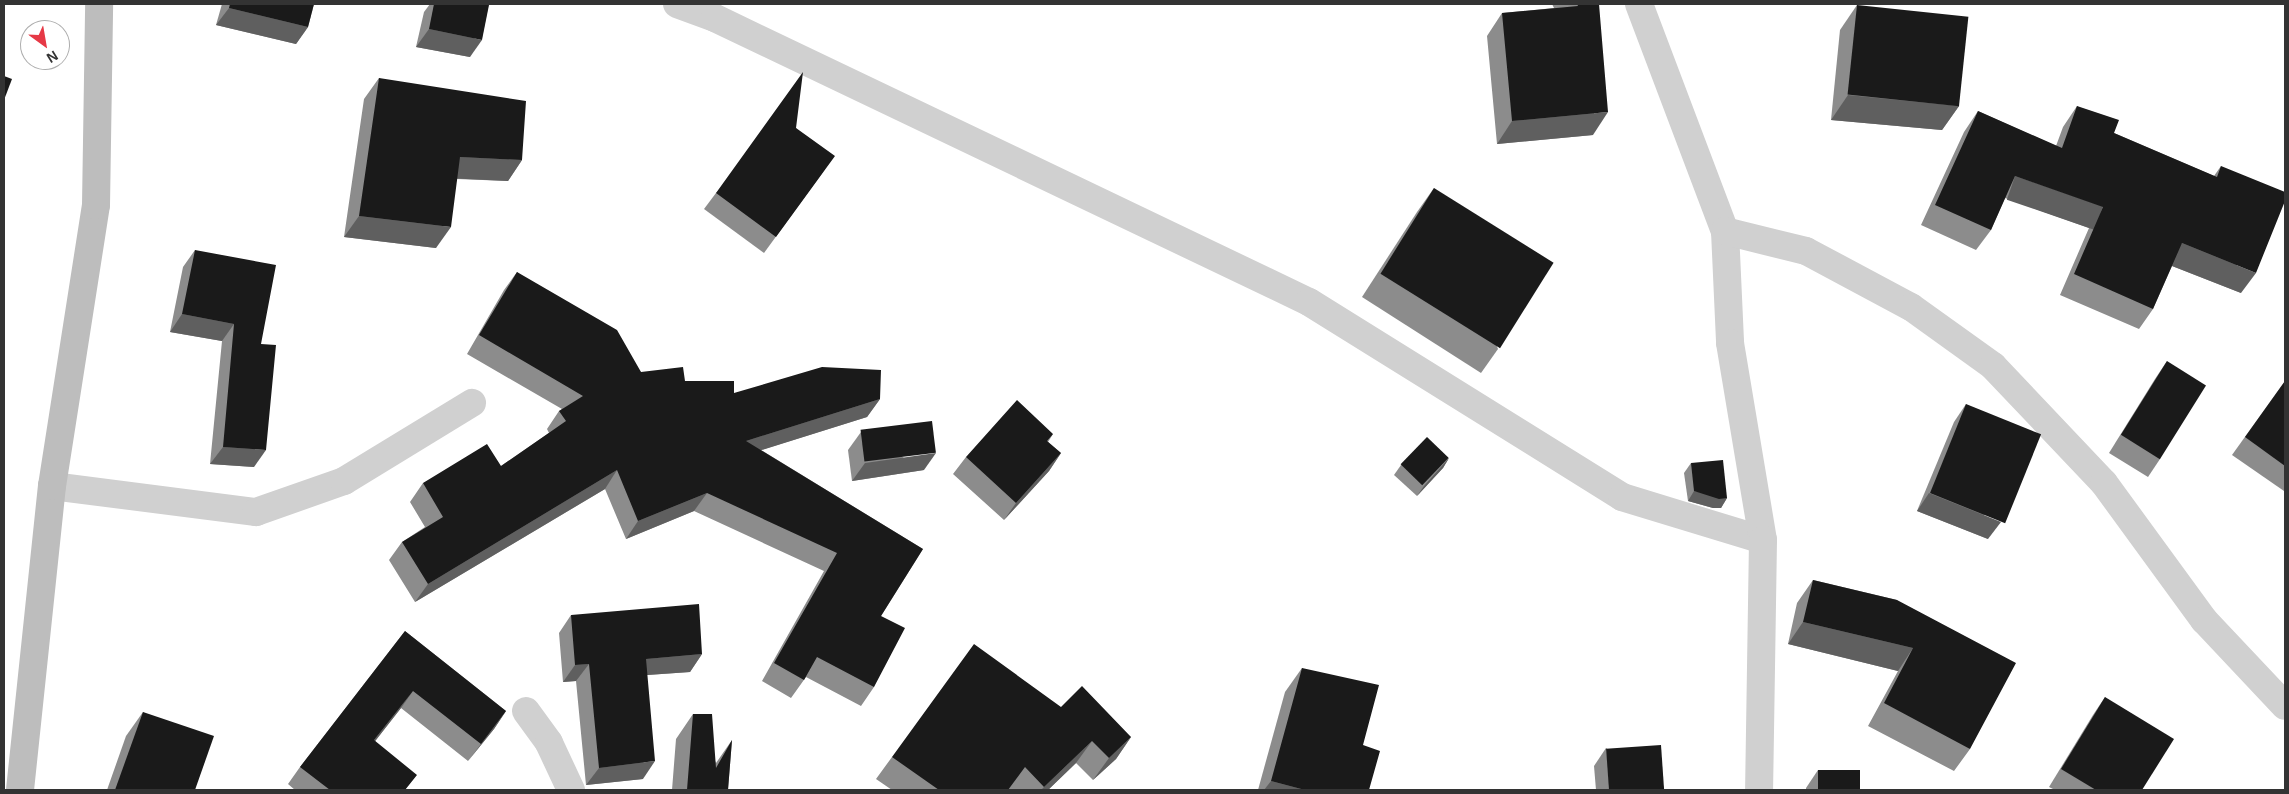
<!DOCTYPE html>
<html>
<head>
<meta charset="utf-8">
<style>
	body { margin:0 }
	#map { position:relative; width:2289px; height:794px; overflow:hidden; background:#fff; font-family:Arial,sans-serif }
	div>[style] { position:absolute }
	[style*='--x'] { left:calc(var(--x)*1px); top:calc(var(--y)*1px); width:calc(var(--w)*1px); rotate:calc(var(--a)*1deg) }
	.street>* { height:28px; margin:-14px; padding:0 14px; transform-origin:14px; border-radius:14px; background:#d0d0d0 }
	.secondary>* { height:28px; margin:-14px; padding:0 14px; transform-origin:14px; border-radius:14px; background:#bdbdbd }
	.wall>* { inset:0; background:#8c8c8c }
	.shaded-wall>* { inset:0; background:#5f5f5f; transform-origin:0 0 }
	.building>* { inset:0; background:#1a1a1a; transform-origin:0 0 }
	span { translate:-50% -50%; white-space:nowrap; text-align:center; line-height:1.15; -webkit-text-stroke:5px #fff; paint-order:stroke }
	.frame { position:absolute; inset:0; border:5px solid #333; pointer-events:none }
	.north { position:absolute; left:20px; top:20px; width:50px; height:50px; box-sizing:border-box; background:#fff; border:1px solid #adadad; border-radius:50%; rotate:148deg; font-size:14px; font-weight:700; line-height:20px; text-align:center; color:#333 }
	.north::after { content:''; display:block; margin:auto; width:18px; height:22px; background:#e63946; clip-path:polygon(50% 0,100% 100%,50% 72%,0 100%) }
</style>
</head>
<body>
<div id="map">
	<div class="street">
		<i style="--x:677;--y:4;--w:40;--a:20.2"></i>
		<i style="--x:715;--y:18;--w:658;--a:25.55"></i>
		<i style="--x:1309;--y:302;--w:369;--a:31.9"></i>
		<i style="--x:1622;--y:497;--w:147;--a:17"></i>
		<i style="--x:1639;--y:4;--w:243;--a:69.3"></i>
		<i style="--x:1725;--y:231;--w:112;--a:87.4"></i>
		<i style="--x:1730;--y:343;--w:200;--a:80.5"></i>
		<i style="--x:1763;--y:540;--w:250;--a:90.9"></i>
		<i style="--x:1725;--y:231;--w:83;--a:13.9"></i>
		<i style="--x:1806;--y:251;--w:119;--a:28.1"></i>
		<i style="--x:1911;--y:307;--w:101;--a:35.7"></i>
		<i style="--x:1993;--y:366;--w:161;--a:46.5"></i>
		<i style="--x:2104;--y:483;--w:170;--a:53.9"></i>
		<i style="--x:2204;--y:620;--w:118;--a:46.7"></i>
		<i style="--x:52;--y:486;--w:206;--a:7.3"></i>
		<i style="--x:256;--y:512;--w:93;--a:-19.4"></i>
		<i style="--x:344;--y:481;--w:150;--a:-31.4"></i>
		<i style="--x:526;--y:711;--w:39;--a:54"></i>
		<i style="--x:549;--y:743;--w:52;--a:64.9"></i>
	</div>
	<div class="secondary">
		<i style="--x:20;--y:790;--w:306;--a:-84"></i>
		<i style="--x:52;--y:486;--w:284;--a:-81.1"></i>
		<i style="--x:96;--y:205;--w:201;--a:-89.1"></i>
	</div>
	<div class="wall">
		<i style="clip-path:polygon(222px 4px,314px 4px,308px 27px,296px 44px,216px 25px)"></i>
		<i style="clip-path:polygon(430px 4px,483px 4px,470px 57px,416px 47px,424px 12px)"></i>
		<i style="clip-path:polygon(1552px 4px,1599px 4px,1593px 135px,1497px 144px,1487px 36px,1502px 13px,1554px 8px)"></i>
		<i style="clip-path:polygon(1857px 5px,1959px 106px,1942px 130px,1831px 120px,1840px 30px)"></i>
		<i style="clip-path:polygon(379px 78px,522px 160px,508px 181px,457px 179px,436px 248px,344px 237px,364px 99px)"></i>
		<i style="clip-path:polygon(2077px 106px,2114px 133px,2214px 176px,2221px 166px,2241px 293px,2172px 266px,2153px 309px,2139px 329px,2060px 295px,2089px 228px,2005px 198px,1991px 230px,1976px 250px,1921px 225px,1964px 132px,1978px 111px,2056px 146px,2063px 127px)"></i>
		<i style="clip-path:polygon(796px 128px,823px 172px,764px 253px,704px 209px,716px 193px)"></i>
		<i style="clip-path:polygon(1434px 188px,1498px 349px,1481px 373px,1362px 297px,1417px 212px)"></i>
		<i style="clip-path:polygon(195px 250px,261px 344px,254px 467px,210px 464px,222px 341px,170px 332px,183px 267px)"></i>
		<i style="clip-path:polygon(517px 272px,641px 372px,685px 381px,734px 393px,880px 399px,867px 417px,761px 450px,923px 549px,881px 616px,874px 687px,861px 706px,806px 677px,791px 698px,762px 681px,824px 571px,694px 511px,626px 539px,605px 489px,415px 602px,389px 560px,402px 542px,425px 527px,410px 502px,423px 483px,501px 466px,549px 433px,547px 429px,559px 411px,562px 409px,467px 354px,504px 290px)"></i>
		<i style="clip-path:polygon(2167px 361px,2160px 459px,2148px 477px,2109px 453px,2155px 379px)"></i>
		<i style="clip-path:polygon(2285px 381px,2285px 490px,2284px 491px,2232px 455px)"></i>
		<i style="clip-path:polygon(1966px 404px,1988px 539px,1917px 511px,1954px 422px)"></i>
		<i style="clip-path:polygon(861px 432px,924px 470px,852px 481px,848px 450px)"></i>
		<i style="clip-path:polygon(1053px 434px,1048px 442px,1061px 453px,1049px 471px,1004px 520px,953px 474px,966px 457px)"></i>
		<i style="clip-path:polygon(1449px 458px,1443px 468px,1417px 496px,1394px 475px,1401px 465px)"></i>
		<i style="clip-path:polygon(1691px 463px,1727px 498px,1721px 508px,1713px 508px,1688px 501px,1684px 473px)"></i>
		<i style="clip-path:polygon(1813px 580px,1897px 600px,1970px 749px,1954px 771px,1868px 726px,1898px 671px,1788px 644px,1797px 603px)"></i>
		<i style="clip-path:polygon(571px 615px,702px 654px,690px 672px,647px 675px,643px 779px,586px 785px,576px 681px,563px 682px,559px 633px)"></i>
		<i style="clip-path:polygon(405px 631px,506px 711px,494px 729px,468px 761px,401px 708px,375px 741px,406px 790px,295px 790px,288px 784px,300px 767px)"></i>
		<i style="clip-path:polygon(1302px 668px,1363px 745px,1369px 790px,1258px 790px,1285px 692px)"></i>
		<i style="clip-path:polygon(2105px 697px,2142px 790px,2055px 790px,2049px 787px,2093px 715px)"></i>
		<i style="clip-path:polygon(1061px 707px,1131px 737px,1116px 759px,1093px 780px,1076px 763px,1048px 790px,1010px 790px,1009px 789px,1008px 790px,892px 790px,876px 779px,892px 757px)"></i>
		<i style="clip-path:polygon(143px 712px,195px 790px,107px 790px,126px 736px)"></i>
		<i style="clip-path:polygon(693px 714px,716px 763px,732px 740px,728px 790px,672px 790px,676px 739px)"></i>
		<i style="clip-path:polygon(1606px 748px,1664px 790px,1596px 790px,1594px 766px)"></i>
		<i style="clip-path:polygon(1818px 770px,1860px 790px,1806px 790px,1806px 788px)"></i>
	</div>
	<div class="shaded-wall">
		<i style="clip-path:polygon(229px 8px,308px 27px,296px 44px,216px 25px)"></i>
		<i style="clip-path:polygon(429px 29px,482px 40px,470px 57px,416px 47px)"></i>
		<i style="clip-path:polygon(1848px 95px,1959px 106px,1942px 130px,1831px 120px)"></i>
		<i style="clip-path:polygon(1608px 112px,1593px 135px,1497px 144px,1512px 121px)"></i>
		<i style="clip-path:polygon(460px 157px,522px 160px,508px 181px,445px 178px)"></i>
		<i style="left:2015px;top:176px;width:93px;height:25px;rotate:19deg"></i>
		<i style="clip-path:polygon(359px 216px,451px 227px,436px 248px,344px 237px)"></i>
		<i style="clip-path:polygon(2182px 243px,2256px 273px,2241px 293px,2167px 264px)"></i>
		<i style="clip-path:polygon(182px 314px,234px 324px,222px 341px,170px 332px)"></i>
		<i style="clip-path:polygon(880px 399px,867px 417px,733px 459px,746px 441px)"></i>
		<i style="clip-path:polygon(223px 447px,266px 450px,254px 467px,210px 464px)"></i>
		<i style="clip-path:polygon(936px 453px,924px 470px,852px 481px,865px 463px)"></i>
		<i style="clip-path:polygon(1061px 453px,1049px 471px,1004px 520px,1016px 503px)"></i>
		<i style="clip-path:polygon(1449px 458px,1443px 468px,1417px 496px,1424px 486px)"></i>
		<i style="clip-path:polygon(617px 470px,605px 489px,415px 602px,428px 584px)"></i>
		<i style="clip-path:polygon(1694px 491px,1727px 498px,1721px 508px,1713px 508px,1688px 501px)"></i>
		<i style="clip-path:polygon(707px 493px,694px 511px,626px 539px,638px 521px)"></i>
		<i style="clip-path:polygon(1929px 493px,2001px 522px,1988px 539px,1917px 511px)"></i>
		<i style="clip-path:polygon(1803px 622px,1913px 648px,1898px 671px,1788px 644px)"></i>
		<i style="clip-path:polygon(702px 654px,690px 672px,633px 676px,646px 659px)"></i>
		<i style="clip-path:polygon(589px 664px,576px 681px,563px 682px,575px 665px)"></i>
		<i style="clip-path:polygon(413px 691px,401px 708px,362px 758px,374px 740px)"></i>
		<i style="clip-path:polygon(506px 711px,494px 729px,468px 761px,481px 744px)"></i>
		<i style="clip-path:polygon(1131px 737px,1116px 759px,1093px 780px,1109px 758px)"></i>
		<i style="clip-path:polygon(1092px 741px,1076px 763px,1048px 790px,1041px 790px,1044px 787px)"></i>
		<i style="clip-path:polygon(655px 761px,643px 779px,586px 785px,599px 768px)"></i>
		<i style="clip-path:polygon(1271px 781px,1305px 790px,1264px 790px)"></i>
	</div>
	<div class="building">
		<i style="clip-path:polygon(230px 4px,314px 4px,308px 27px,229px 8px)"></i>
		<i style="clip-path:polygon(434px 4px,483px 4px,489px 5px,482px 40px,429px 29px)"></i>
		<i style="clip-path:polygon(1577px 4px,1599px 4px,1608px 112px,1512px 121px,1502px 13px,1578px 6px)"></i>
		<i style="left:1857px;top:5px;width:112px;height:90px;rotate:6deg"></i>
		<i style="clip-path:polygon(803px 72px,796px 128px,835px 156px,776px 237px,716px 193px)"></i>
		<i style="clip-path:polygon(4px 76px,12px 79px,4px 100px)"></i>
		<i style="clip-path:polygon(379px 78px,526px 101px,522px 160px,460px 157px,451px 227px,359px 216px)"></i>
		<i style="clip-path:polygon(2077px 106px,2119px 120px,2114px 133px,2217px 177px,2221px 166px,2285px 192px,2285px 201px,2256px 273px,2182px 243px,2153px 309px,2074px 274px,2103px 207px,2015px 176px,1991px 230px,1935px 205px,1978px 111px,2062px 148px)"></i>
		<i style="left:1434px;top:188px;width:141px;height:101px;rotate:32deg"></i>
		<i style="clip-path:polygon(195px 250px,276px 265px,261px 344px,276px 345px,266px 450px,223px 447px,234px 324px,182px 314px)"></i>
		<i style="clip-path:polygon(517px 272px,617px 330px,641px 372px,683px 367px,685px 381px,734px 381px,734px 393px,822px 367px,881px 370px,880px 399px,746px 441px,923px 549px,881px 616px,905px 628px,874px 687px,817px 657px,804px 680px,774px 663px,837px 553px,707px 493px,638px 521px,617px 470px,428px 584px,402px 542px,443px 517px,423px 483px,487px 444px,501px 466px,566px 421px,559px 411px,583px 396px,479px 335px)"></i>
		<i style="left:2167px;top:361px;width:46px;height:87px;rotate:32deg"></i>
		<i style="clip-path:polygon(2285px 381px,2285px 466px,2245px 437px)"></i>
		<i style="clip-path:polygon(1017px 400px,1053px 434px,1047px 441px,1061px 453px,1016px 503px,966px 457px)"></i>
		<i style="left:1966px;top:404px;width:81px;height:96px;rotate:22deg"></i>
		<i style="left:932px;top:421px;width:32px;height:72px;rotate:83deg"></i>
		<i style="left:1427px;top:437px;width:30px;height:38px;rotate:44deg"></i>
		<i style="clip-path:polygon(1723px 460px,1727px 498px,1719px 499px,1694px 491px,1691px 463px)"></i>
		<i style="clip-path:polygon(1813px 580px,1897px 600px,2016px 663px,1970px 749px,1884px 703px,1913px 648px,1803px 622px)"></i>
		<i style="clip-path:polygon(699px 604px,702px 654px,646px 659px,655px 761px,599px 768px,589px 664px,575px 665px,571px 615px)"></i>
		<i style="clip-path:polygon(405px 631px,506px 711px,481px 744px,413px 691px,374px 740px,417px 775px,405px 790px,330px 790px,300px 767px)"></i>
		<i style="clip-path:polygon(974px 644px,1061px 707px,1082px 686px,1131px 737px,1109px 758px,1092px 741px,1044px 787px,1025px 767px,1008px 790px,939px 790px,892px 757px)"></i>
		<i style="clip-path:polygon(1302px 668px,1379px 685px,1363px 745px,1380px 751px,1369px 790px,1305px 790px,1271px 781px)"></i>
		<i style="clip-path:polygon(2105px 697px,2174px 739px,2142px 790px,2096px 790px,2061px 769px)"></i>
		<i style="clip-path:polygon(143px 712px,214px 736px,195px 790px,115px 790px)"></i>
		<i style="clip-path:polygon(693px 714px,712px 714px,716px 768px,732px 740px,728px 790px,687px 790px)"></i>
		<i style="left:1661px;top:745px;width:45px;height:55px;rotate:86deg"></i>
		<i style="left:1818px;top:770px;width:42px;height:20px"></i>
	</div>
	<div class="frame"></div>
	<div class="north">N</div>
</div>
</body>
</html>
